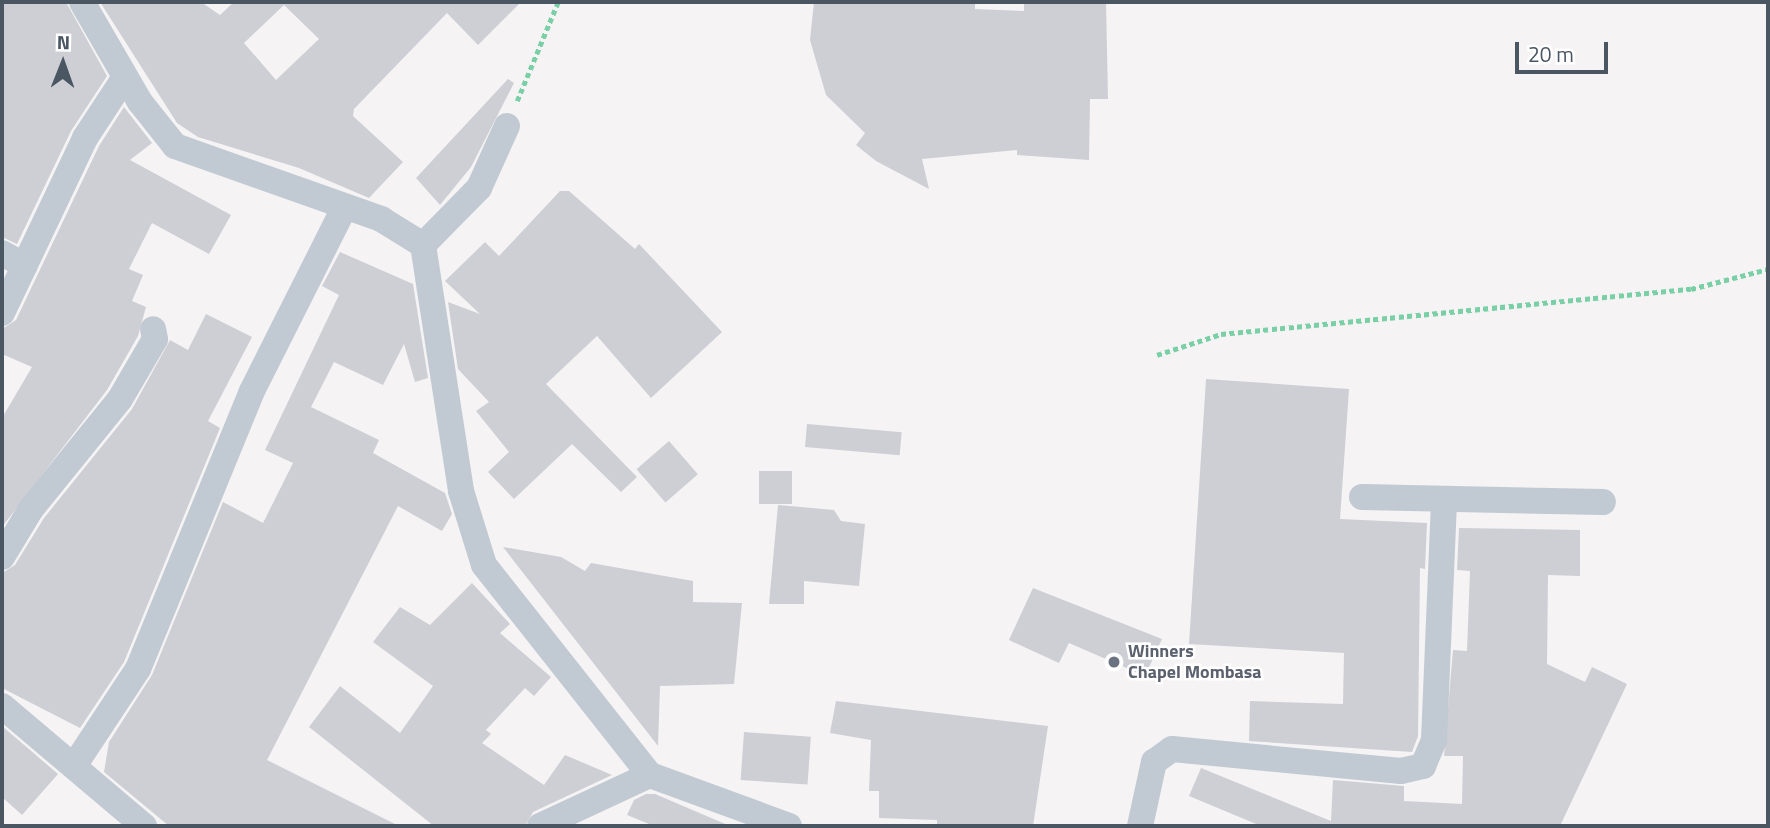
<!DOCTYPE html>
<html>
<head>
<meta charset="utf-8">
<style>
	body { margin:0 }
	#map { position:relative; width:1770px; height:828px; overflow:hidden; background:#f5f3f3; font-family:"Titillium Web",sans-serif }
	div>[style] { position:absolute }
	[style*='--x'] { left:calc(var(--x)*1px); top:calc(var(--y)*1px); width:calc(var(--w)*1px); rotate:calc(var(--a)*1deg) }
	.building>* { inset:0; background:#cdcfd5; transform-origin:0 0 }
	.path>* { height:4.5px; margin-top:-2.25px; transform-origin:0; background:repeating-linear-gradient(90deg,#7ad0a6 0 5px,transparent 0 8.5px) }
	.minor>* { height:26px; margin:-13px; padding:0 13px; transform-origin:13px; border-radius:13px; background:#c1cad2 }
	.dots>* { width:19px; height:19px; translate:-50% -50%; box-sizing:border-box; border:4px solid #fff; border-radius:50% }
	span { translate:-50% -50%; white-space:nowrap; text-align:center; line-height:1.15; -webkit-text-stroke:5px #fff; paint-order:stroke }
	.worship-label { font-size:18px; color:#5b616d; font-weight:700 }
	.left { translate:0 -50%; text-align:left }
	.frame { position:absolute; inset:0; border:4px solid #4a5661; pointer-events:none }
	.north { position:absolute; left:28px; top:28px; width:70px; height:70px; -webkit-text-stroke:5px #fff; paint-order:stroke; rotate:1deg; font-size:19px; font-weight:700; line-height:28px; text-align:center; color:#4a5661 }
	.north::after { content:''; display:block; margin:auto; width:24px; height:32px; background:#4a5661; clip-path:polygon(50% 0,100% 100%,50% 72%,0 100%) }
	.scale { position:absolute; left:1515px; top:42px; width:93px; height:32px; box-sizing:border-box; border:4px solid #4a5661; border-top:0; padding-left:9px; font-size:21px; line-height:24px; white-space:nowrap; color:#4a5661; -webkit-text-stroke:5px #fff; paint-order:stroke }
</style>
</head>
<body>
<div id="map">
	<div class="building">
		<i style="clip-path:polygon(2px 2px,66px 2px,107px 76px,71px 131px,17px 244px,2px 237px)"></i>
		<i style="clip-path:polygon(evenodd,100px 2px,201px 2px,220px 15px,234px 2px,521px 2px,478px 45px,447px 13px,354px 109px,353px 116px,403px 162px,369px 198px,299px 168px,198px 137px,177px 123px,100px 2px,284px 5px,319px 39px,276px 80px,244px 43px,284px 5px)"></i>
		<i style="clip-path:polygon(814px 2px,975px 2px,975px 9px,1024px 11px,1024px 2px,1106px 2px,1108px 99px,1090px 99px,1089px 160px,1017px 155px,1017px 150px,922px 159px,929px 189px,876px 161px,856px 145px,865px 133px,826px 95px,810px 40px)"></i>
		<i style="clip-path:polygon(508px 79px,514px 83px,471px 167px,440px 205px,416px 178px)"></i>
		<i style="clip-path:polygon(124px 107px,152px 143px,130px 160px,231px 215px,209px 254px,152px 223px,129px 269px,143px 275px,132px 301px,146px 307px,138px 336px,107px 390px,2px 527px,2px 418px,32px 367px,2px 354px,2px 329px,16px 320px,99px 146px)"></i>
		<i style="clip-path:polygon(560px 191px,569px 191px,635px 249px,639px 244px,722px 332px,651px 398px,597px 336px,546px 384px,637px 477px,621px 492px,572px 444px,514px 499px,488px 472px,509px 452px,476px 411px,489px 402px,458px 369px,448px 302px,480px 314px,445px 281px,485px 242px,499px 256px)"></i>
		<i style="clip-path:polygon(340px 252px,413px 284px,428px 378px,415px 382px,404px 344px,383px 385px,334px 362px,311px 407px,379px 440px,373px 453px,445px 493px,452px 514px,442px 531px,398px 506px,267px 760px,399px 826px,169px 826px,104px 772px,109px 742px,152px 675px,223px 502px,263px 523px,293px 463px,265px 450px,339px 295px,322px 286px)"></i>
		<i style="clip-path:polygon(206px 314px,252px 337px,208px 421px,220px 428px,124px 662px,80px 728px,2px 688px,2px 573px,15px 565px,44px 518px,132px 409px,170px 340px,188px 350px)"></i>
		<i style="clip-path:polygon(1206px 379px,1349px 389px,1340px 519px,1427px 523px,1425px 569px,1420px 568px,1418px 736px,1412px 752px,1249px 741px,1250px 701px,1343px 704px,1344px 653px,1189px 644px)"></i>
		<i style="left:807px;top:424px;width:95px;height:23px;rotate:5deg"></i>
		<i style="left:669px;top:441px;width:44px;height:43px;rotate:49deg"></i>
		<i style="left:759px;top:471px;width:33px;height:33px"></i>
		<i style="clip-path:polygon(778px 505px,834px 510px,841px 521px,865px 524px,859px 586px,804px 581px,804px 604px,769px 604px)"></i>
		<i style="clip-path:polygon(1459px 528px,1580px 530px,1580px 576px,1548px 575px,1547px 664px,1585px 682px,1592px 667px,1627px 684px,1560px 826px,1261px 826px,1189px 796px,1201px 768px,1331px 821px,1333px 780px,1404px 786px,1404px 801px,1462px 804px,1463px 756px,1444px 756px,1453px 650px,1467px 651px,1470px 571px,1457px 570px)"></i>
		<i style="clip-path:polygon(503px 547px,561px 557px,585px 571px,591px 563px,693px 581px,693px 602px,742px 603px,734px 684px,660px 686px,658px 746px)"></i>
		<i style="clip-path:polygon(472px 583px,510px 624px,500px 633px,551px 677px,534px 696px,525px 688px,486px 730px,491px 734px,482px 743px,544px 785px,565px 755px,612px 775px,533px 812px,525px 826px,434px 826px,309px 727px,340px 686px,400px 733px,433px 686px,373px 642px,400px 607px,430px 625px)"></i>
		<i style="clip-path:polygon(1033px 588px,1162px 639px,1145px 676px,1069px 643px,1059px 663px,1009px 640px)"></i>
		<i style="clip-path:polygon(836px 701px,1048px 726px,1033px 826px,937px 826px,937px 820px,879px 818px,879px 791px,869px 791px,871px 740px,830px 733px)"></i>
		<i style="clip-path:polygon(2px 726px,58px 774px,22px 815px,2px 797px)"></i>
		<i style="left:744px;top:732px;width:67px;height:48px;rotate:4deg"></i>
		<i style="clip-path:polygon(646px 794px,655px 794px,730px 826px,654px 826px,627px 815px,634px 800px)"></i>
	</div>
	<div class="path">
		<i style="--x:517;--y:101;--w:107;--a:-67.5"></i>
		<i style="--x:1157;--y:355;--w:67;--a:-18.2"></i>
		<i style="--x:1221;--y:334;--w:472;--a:-5.5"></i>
		<i style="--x:1691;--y:289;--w:80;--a:-14.6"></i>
	</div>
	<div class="minor">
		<i style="--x:82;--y:2;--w:116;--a:59.9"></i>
		<i style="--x:140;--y:102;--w:56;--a:51.5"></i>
		<i style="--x:175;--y:146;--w:219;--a:19.5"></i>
		<i style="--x:381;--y:219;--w:49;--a:31.8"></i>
		<i style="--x:423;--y:245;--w:249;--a:81.2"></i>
		<i style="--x:461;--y:491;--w:77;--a:72.7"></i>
		<i style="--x:484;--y:565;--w:268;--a:51.7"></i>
		<i style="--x:650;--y:775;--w:148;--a:20.1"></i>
		<i style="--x:423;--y:245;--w:80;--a:-45.5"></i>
		<i style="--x:479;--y:188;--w:68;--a:-65.7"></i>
		<i style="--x:2;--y:253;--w:26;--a:29"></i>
		<i style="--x:2;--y:313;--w:194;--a:-64.6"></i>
		<i style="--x:85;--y:138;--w:73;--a:-56.7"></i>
		<i style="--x:1362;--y:497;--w:241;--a:1.2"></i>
		<i style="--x:2;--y:557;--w:56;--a:-58.9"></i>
		<i style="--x:31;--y:509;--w:141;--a:-51"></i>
		<i style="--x:120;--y:399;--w:69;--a:-59.7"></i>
		<i style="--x:155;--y:339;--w:10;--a:-101"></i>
		<i style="--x:2;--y:706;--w:186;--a:40.2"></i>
		<i style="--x:74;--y:766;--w:116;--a:-56.6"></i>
		<i style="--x:138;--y:669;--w:300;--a:-67.7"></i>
		<i style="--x:252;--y:391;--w:205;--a:-63.3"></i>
		<i style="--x:540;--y:826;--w:121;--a:-24.9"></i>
		<i style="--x:1140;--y:826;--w:66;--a:-77.7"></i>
		<i style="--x:1154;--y:762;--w:22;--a:-36"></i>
		<i style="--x:1172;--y:749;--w:230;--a:5.5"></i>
		<i style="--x:1401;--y:771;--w:23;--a:-13"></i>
		<i style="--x:1423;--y:766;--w:28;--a:-67"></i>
		<i style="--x:1434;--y:740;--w:240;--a:-87.6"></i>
	</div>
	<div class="dots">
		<i style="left:1114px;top:662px;background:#6b7280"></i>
	</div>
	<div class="worship-label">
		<span class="left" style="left:1128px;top:662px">Winners<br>Chapel Mombasa</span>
	</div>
	<div class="frame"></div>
	<div class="north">N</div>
	<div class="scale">20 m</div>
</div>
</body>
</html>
